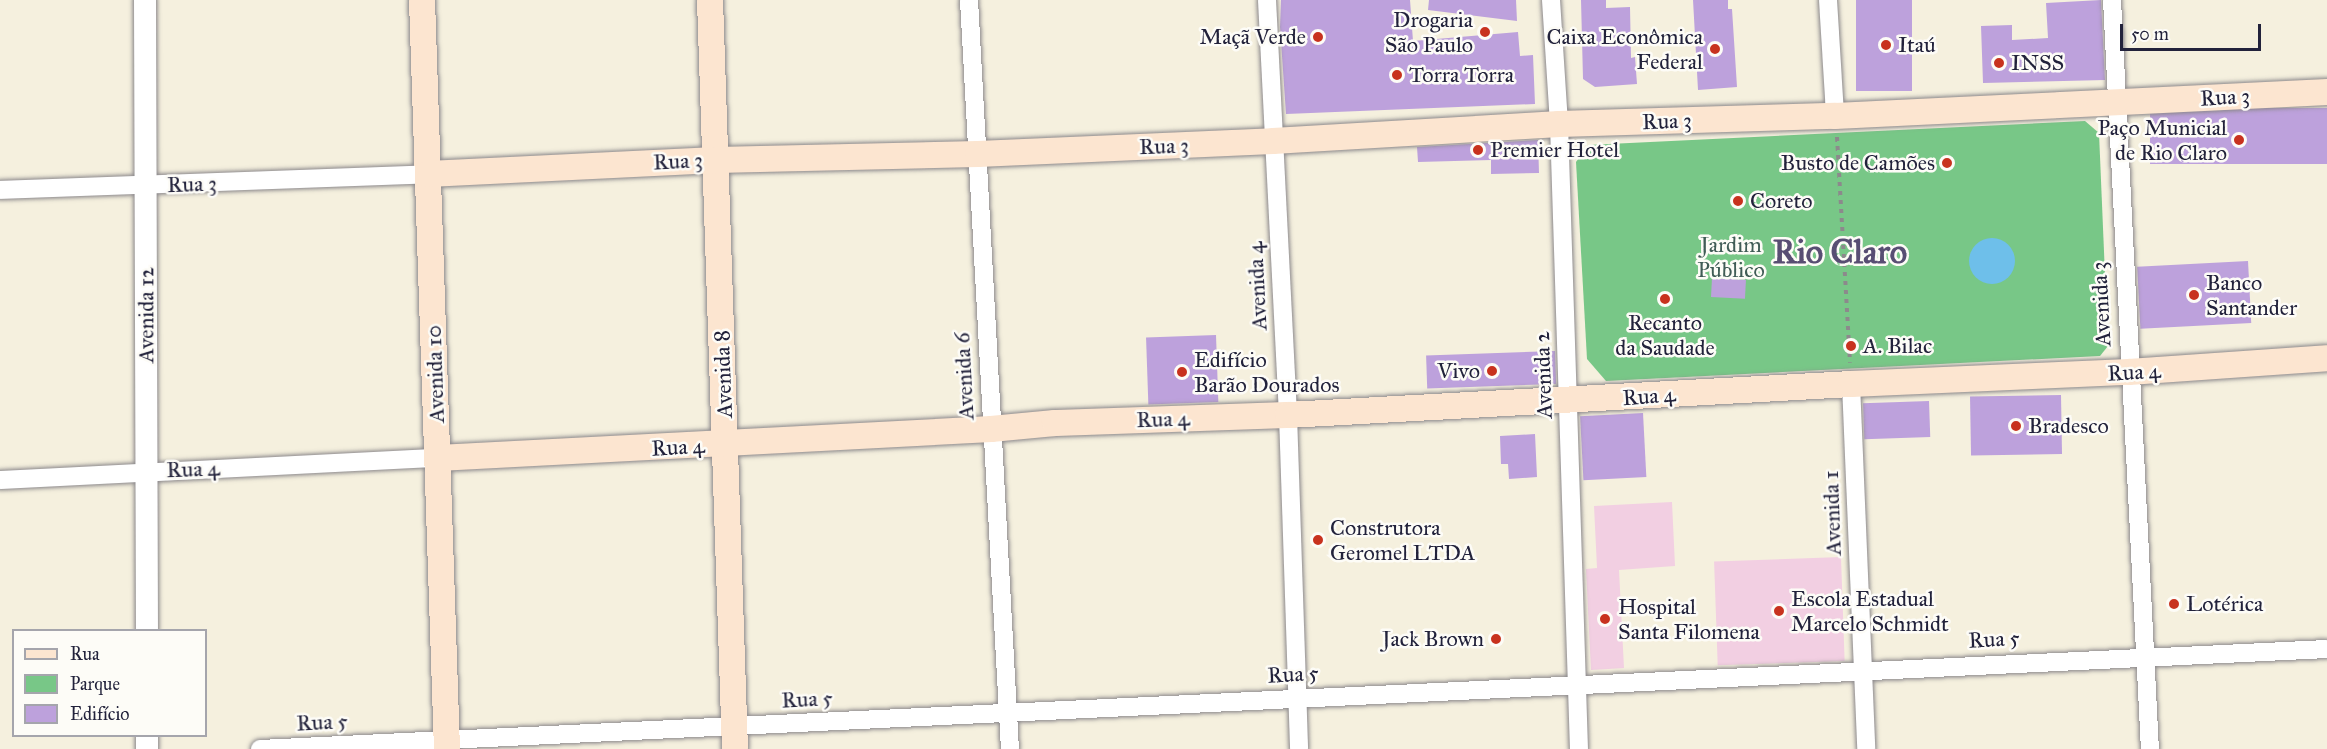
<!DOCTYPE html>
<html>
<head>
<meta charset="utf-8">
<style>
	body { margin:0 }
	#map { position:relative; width:2327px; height:749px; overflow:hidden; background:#f5f0de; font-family:"IM FELL Great Primer",serif }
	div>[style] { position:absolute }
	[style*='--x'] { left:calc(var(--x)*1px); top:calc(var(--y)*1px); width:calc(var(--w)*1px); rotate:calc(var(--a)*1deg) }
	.built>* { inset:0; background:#f2cfe2; transform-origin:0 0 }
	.green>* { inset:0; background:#78c787 }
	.water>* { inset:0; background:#6ebfea }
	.round { border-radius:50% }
	.building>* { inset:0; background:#bda1dc; transform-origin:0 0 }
	.path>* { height:4px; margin-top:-2px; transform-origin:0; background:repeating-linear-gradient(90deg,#8c898c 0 4.5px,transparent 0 9px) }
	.roads { filter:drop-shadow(0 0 2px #8c898c) drop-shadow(0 0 2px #8c898c) }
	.minor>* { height:18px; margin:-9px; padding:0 9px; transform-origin:9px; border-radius:9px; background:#fff }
	.tertiary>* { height:22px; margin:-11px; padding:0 11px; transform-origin:11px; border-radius:11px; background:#fff }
	.secondary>* { height:26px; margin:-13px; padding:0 13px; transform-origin:13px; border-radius:13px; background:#fce5d0 }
	.dots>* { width:16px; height:16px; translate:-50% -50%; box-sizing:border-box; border:3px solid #fdfcf7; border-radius:50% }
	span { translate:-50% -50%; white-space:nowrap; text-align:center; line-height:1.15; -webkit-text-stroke:5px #fdfcf7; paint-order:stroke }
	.poi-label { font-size:22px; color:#22223b }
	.right { translate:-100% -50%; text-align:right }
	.left { translate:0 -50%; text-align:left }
	.street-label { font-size:22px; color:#22223b }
	.park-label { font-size:22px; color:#405c56 }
	.town-label { font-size:34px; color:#584e73; font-weight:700 }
	.legend { position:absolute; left:12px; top:629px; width:195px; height:108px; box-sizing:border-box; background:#fdfcf7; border:2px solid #a5a5ac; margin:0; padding:8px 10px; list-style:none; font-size:18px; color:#22223b }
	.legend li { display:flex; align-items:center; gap:12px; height:30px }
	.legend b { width:30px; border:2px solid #a5a5ac }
	.scale { position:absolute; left:2120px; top:24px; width:141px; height:27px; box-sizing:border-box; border:3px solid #22223b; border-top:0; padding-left:8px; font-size:18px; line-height:21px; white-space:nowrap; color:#22223b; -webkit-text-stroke:4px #fdfcf7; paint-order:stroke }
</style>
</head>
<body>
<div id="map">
	<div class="built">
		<i style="clip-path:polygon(1672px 502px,1675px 566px,1619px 570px,1624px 668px,1591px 670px,1586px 569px,1597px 568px,1594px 506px)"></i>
		<i style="left:1841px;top:557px;width:104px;height:127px;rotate:88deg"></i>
	</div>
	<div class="green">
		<i style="clip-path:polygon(2085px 121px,2099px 133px,2108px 346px,2100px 356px,1606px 381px,1587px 359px,1576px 162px,1588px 145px)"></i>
	</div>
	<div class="water">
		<i class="round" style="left:1969px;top:238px;width:46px;height:46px"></i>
	</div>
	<div class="building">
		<i style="clip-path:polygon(1281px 0,1410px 0,1413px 41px,1518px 32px,1520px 56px,1533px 55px,1535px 104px,1286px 114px,1280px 27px)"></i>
		<i style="clip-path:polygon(1429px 0,1516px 0,1517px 21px,1428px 10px)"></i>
		<i style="clip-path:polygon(1581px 0,1606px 0,1606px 8px,1630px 7px,1631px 58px,1635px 57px,1637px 84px,1595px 87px,1583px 79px)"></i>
		<i style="clip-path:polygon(1693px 0,1728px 0,1728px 9px,1732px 9px,1737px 87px,1698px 90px)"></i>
		<i style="left:1856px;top:0;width:56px;height:91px"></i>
		<i style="clip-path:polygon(2101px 0,2105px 80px,1983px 83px,1981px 26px,2012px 25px,2012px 40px,2048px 38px,2046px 3px)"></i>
		<i style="left:2327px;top:108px;width:56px;height:177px;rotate:90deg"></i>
		<i style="clip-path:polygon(1538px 140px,1539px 173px,1491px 174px,1491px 160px,1418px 162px,1417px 147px)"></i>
		<i style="left:2248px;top:261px;width:62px;height:111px;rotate:87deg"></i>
		<i style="left:1712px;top:278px;width:34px;height:19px;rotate:3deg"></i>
		<i style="left:1216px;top:335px;width:67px;height:70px;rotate:88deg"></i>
		<i style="left:1555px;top:351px;width:33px;height:129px;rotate:88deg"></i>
		<i style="left:2061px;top:395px;width:59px;height:91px;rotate:89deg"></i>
		<i style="left:1929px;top:401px;width:36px;height:66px;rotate:88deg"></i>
		<i style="left:1643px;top:413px;width:64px;height:63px;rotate:87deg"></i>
		<i style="clip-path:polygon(1535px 434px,1537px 477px,1509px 479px,1508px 464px,1501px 464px,1500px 436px)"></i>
	</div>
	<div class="path">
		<i style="--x:1837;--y:137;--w:226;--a:86.7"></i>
	</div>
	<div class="roads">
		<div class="minor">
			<i style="--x:969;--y:0;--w:750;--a:86.87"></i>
			<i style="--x:1267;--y:0;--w:416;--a:87.1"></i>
			<i style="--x:1288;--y:415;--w:334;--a:88.1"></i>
			<i style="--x:1551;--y:0;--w:124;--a:86.3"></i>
			<i style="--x:1559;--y:124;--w:625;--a:88.17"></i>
			<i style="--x:1828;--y:0;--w:116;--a:86.5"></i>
			<i style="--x:2112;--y:0;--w:750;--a:87.1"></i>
			<i style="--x:0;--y:190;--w:428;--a:-2.1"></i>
			<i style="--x:1851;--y:384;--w:365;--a:87.6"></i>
			<i style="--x:0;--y:480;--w:439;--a:-2.9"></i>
			<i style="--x:260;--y:749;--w:2069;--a:-2.77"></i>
		</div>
		<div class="tertiary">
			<i style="--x:145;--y:0;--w:630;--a:89.82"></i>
			<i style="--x:147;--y:736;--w:13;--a:90"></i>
		</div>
		<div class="secondary">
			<i style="--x:422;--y:0;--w:749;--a:88.09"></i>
			<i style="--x:710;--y:0;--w:749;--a:88.09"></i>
			<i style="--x:428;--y:174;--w:288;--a:-2.8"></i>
			<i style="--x:716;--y:160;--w:262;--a:-1.3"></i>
			<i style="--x:978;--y:154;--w:295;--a:-2.5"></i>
			<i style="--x:1273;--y:141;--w:287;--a:-3.4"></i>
			<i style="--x:1559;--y:124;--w:276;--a:-1.7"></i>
			<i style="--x:1835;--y:116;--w:493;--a:-2.8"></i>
			<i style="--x:438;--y:458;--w:554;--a:-3"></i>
			<i style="--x:991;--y:429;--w:64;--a:-5.4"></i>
			<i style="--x:1055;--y:423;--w:233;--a:-2"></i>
			<i style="--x:1288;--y:415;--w:564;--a:-3.15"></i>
			<i style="--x:1851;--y:384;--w:278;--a:-2.5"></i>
			<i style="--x:2129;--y:372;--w:198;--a:-4"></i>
		</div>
	</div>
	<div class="dots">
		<i style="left:1485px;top:32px;background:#c8321e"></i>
		<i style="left:1318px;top:37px;background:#c8321e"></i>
		<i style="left:1886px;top:45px;background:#c8321e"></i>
		<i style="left:1715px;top:49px;background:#c8321e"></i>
		<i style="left:1999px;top:63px;background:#c8321e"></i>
		<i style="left:1397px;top:75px;background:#c8321e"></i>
		<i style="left:2239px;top:140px;background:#c8321e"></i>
		<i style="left:1478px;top:150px;background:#c8321e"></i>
		<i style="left:1947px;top:163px;background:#c8321e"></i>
		<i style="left:1738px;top:201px;background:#c8321e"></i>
		<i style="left:2194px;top:295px;background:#c8321e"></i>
		<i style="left:1665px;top:299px;background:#c8321e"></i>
		<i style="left:1851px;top:346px;background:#c8321e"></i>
		<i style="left:1492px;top:371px;background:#c8321e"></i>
		<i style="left:1182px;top:372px;background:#c8321e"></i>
		<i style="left:2016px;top:426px;background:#c8321e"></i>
		<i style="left:1318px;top:540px;background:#c8321e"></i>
		<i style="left:2174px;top:604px;background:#c8321e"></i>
		<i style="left:1779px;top:611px;background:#c8321e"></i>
		<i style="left:1605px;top:619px;background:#c8321e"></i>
		<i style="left:1496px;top:639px;background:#c8321e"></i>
	</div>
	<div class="poi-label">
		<span class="right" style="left:1473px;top:32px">Drogaria<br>São Paulo</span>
		<span class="right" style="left:1703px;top:49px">Caixa Econômica<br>Federal</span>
		<span class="right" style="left:1306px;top:37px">Maçã Verde</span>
		<span class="left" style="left:1898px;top:45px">Itaú</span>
		<span class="left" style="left:2011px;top:63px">INSS</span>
		<span class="left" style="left:1409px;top:75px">Torra Torra</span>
		<span class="right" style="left:2227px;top:140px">Paço Municial<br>de Rio Claro</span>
		<span class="left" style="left:1490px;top:150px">Premier Hotel</span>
		<span class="right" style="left:1935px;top:163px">Busto de Camões</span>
		<span class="left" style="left:1750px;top:201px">Coreto</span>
		<span class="left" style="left:2206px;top:295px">Banco<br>Santander</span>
		<span style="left:1665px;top:335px">Recanto<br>da Saudade</span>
		<span class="left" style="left:1863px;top:346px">A. Bilac</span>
		<span class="left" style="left:1194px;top:372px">Edifício<br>Barão Dourados</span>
		<span class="right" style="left:1480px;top:371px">Vivo</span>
		<span class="left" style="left:2028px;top:426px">Bradesco</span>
		<span class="left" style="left:1330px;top:540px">Construtora<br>Geromel LTDA</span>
		<span class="left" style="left:1791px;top:611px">Escola Estadual<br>Marcelo Schmidt</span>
		<span class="left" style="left:2186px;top:604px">Lotérica</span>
		<span class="left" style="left:1618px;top:619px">Hospital<br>Santa Filomena</span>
		<span class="right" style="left:1484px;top:639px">Jack Brown</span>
	</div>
	<div class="street-label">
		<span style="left:2225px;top:97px;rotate:-3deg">Rua 3</span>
		<span style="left:1667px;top:121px;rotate:-2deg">Rua 3</span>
		<span style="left:1164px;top:146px;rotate:-2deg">Rua 3</span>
		<span style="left:678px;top:161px;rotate:-3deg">Rua 3</span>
		<span style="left:192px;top:184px;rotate:-2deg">Rua 3</span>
		<span style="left:1257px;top:286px;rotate:-93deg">Avenida 4</span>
		<span style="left:2101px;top:304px;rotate:-93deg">Avenida 3</span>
		<span style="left:146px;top:315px;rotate:-90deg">Avenida 12</span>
		<span style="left:2134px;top:372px;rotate:-3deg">Rua 4</span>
		<span style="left:435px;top:374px;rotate:-92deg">Avenida 10</span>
		<span style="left:723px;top:374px;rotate:-92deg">Avenida 8</span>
		<span style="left:1543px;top:375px;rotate:-92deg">Avenida 2</span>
		<span style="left:964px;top:376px;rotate:-93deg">Avenida 6</span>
		<span style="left:1649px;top:396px;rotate:-4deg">Rua 4</span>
		<span style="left:1163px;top:419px;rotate:-2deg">Rua 4</span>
		<span style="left:678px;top:447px;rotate:-3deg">Rua 4</span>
		<span style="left:193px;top:469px;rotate:-2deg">Rua 4</span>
		<span style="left:1832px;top:513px;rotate:-92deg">Avenida 1</span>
		<span style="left:1994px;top:639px;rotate:-3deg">Rua 5</span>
		<span style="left:1293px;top:674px;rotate:-3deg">Rua 5</span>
		<span style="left:807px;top:699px;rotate:-3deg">Rua 5</span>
		<span style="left:322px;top:722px;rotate:-3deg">Rua 5</span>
	</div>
	<div class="park-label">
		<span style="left:1731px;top:257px">Jardim<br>Público</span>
	</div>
	<div class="town-label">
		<span style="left:1840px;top:252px">Rio Claro</span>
	</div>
	<ul class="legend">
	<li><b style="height:8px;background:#fce5d0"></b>Rua</li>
	<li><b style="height:16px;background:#78c787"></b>Parque</li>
	<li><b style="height:16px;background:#bda1dc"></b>Edifício</li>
	</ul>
	<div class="scale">50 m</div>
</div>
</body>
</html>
